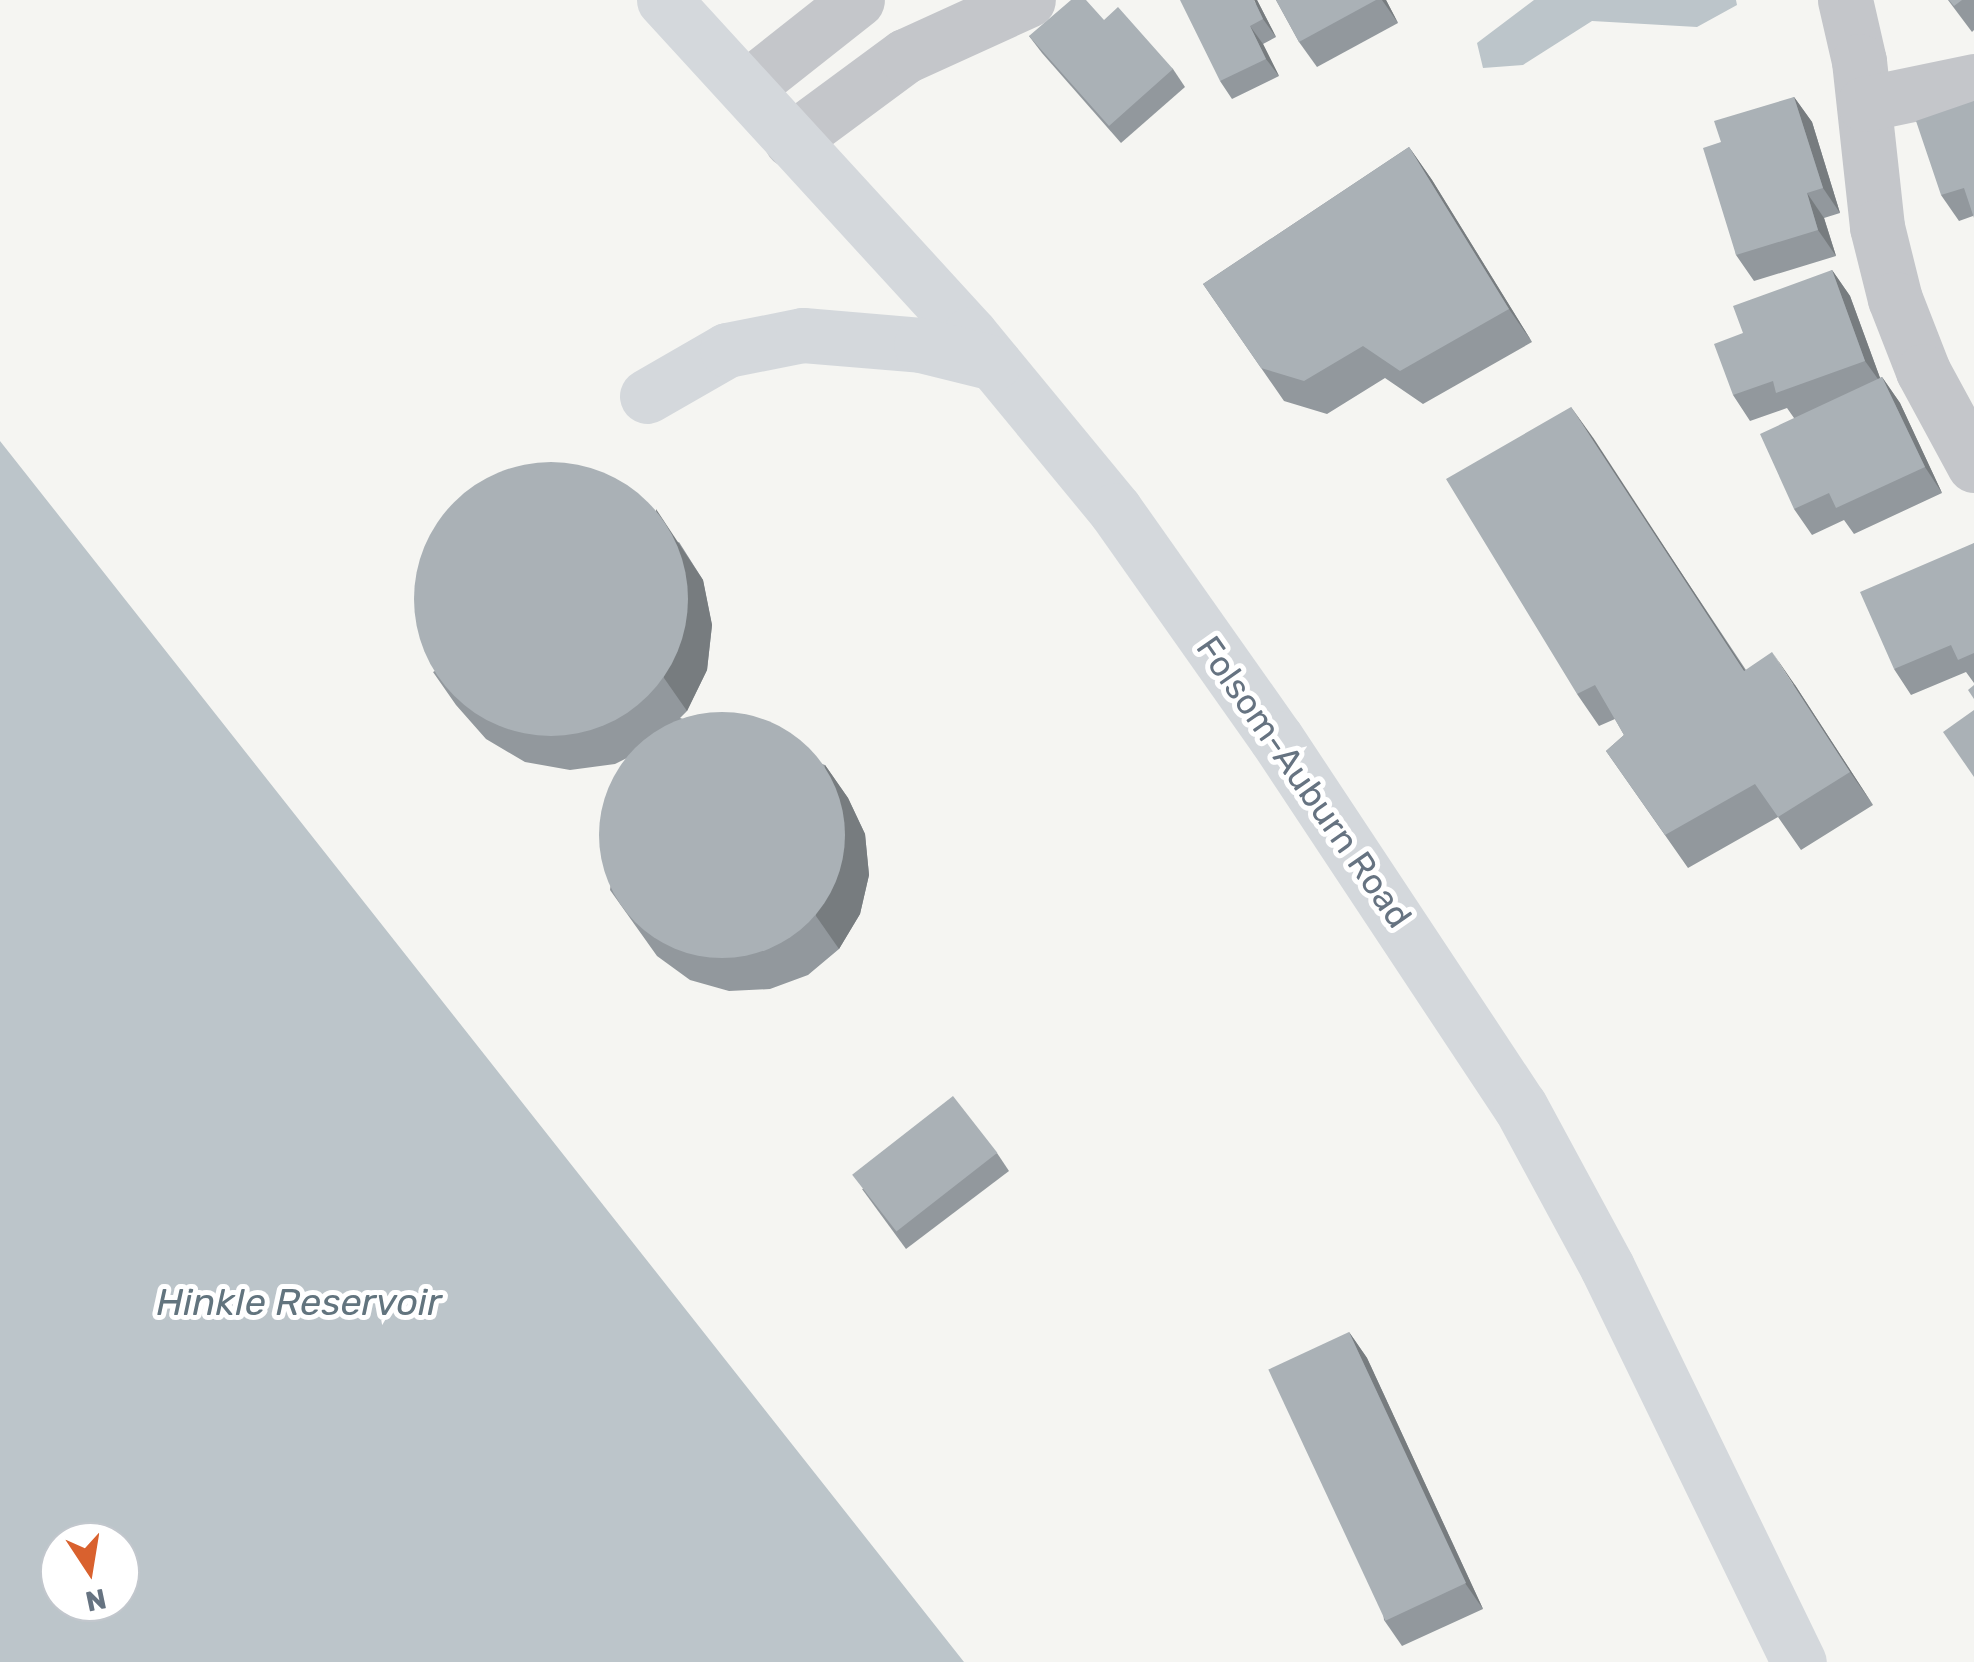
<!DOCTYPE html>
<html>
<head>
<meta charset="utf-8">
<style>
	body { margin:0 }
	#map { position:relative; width:1974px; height:1662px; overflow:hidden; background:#f5f5f2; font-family:Rubik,sans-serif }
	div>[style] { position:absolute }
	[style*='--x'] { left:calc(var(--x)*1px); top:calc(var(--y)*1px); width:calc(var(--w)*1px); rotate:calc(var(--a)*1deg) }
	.water>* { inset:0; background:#bcc5ca }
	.street>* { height:55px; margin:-27.5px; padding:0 27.5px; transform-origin:27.5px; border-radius:27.5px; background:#c4c6ca }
	.primary>* { height:55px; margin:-27.5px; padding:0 27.5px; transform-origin:27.5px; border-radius:27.5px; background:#d4d8dc }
	.wall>* { inset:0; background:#92989d }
	.shaded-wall>* { inset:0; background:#777c7f }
	.building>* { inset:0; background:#aab1b6; transform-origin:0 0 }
	.round { border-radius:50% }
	span { translate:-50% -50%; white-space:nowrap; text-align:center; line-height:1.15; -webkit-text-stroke:10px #fff; paint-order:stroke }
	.street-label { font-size:35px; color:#667381 }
	.water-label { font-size:38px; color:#62747e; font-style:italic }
	.north { position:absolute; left:40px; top:1522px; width:100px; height:100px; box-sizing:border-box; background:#fff; border:2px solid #c2c7cd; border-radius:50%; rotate:168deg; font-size:28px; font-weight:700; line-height:40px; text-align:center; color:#667381 }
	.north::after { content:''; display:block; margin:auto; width:35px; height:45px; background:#d9612e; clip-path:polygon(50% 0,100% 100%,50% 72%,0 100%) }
</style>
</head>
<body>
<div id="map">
	<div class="water">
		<i style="clip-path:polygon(1534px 0,1736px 0,1737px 5px,1697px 27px,1592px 21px,1523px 65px,1483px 68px,1477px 43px)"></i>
		<i style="clip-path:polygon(evenodd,0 441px,964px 1662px,0 1662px,0 441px,120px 1542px,120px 1602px,60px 1602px,60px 1542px,120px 1542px)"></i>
	</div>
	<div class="street">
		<i style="--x:1845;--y:0;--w:63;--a:77.1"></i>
		<i style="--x:1859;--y:61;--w:167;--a:83.8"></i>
		<i style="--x:1877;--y:227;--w:74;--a:76"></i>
		<i style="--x:1895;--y:299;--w:77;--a:68.7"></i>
		<i style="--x:1923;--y:371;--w:107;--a:61.5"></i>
		<i style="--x:747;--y:87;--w:140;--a:-38.3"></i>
		<i style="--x:1864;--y:104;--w:112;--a:-11.8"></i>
		<i style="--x:791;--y:140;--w:142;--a:-36.4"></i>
		<i style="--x:905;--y:56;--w:135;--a:-24.5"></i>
	</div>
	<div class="primary">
		<i style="--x:664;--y:0;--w:453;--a:47.5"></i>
		<i style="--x:970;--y:334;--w:228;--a:50.5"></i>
		<i style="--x:1115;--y:510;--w:279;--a:54.8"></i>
		<i style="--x:1276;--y:738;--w:442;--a:56.5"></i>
		<i style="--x:1520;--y:1106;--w:183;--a:61.6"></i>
		<i style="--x:1607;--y:1267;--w:439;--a:64.1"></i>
		<i style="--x:647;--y:396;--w:92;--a:-29.9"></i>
		<i style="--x:727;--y:350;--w:77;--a:-11.2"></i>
		<i style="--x:803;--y:335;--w:118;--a:4.8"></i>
		<i style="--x:921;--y:345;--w:75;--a:13.9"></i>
	</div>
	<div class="wall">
		<i style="clip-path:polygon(1257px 0,1276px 37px,1263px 44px,1279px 76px,1232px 99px,1220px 81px)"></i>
		<i style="clip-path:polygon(1276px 0,1386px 0,1398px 23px,1317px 67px,1299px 42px)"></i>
		<i style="clip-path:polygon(1948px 0,1974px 0,1974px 30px,1972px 32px)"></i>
		<i style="clip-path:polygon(1104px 20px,1173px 69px,1185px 87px,1121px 143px,1042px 53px,1029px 36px)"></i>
		<i style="clip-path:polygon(1794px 97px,1812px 122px,1840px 213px,1824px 218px,1836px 256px,1754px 281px,1736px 255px,1721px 142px)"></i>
		<i style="clip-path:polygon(1974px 101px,1973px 216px,1959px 221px,1941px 195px)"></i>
		<i style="clip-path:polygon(1409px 147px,1432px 180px,1532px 342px,1423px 404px,1385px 378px,1327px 414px,1284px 401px,1203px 284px)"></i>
		<i style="clip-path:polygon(1832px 270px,1850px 296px,1880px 378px,1882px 377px,1900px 403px,1942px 493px,1854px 534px,1844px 520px,1812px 535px,1794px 509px,1794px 418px,1787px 408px,1750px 421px,1733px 395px,1743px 333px)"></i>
		<i style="clip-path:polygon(1571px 407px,1746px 670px,1795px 685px,1873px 805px,1801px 850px,1778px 817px,1688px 868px,1606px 751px,1624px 735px,1615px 719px,1599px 726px,1577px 694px)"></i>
		<i style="clip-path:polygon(679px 542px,703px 580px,712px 625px,707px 670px,687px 711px,680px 718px,825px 765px,848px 798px,865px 834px,869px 875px,860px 914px,839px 949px,808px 975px,770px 989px,729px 991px,690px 980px,657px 956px,610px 890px,627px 758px,615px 764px,570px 770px,525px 762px,486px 739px,456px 705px,433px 672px)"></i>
		<i style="clip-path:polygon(1974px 543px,1974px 683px,1966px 672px,1911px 695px,1894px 669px)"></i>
		<i style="clip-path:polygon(997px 1153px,1009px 1171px,906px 1249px,862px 1189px)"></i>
		<i style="clip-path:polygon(1349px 1332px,1367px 1358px,1483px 1609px,1402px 1646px,1384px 1620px)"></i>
	</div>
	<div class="shaded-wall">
		<i style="clip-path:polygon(1254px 0,1257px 0,1276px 37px,1263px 19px)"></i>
		<i style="clip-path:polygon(1382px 0,1386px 0,1398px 23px)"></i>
		<i style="clip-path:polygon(1250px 26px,1263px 44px,1279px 76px,1266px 59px)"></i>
		<i style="clip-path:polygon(1794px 97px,1812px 122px,1840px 213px,1823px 188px)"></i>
		<i style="clip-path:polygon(1409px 147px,1432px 180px,1532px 342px,1509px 309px)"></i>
		<i style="clip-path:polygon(1807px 193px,1824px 218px,1836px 256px,1818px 230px)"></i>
		<i style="clip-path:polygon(1832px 270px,1850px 296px,1883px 386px,1865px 361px)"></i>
		<i style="clip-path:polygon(1882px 377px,1900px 403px,1942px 493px,1925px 467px)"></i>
		<i style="clip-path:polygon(1571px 407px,1594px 439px,1767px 704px,1744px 671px)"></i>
		<i style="clip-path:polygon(656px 509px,703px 580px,712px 625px,707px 670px,687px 711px,664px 678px)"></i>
		<i style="clip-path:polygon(1772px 652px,1795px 685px,1873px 805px,1850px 772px)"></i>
		<i style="clip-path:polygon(825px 765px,848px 798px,865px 834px,869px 875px,860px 914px,839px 949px,816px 916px)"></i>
		<i style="clip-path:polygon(1349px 1332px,1367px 1358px,1483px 1609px,1465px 1583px)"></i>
	</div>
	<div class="building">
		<i style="clip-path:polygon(1071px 0,1086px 0,1104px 20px,1118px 7px,1173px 69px,1109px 126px,1029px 36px)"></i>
		<i style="clip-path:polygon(1180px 0,1254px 0,1263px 19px,1250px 26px,1266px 59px,1220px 81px)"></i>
		<i style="clip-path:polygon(1276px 0,1376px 0,1299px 42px)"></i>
		<i style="clip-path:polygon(1949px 0,1962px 0,1954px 6px)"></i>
		<i style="clip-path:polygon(1794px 97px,1823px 188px,1807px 193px,1818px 230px,1736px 255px,1703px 148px,1721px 142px,1714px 121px)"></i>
		<i style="clip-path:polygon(1974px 101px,1974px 218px,1964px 188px,1941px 195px,1916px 121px)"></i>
		<i style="clip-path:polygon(1409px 147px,1509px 309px,1400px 371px,1363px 346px,1304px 381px,1261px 368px,1203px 284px)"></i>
		<i style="clip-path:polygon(1832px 270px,1865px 361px,1776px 393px,1773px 381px,1733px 395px,1714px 344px,1743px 333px,1733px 306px)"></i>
		<i style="clip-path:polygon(1882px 377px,1925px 467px,1836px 508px,1829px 493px,1794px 509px,1760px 434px)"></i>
		<i style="clip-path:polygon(1571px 407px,1744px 671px,1772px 652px,1850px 772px,1778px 817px,1755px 784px,1665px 835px,1606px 751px,1624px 735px,1595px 685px,1577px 694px,1446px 479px)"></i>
		<i class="round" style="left:414px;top:462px;width:274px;height:274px"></i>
		<i style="clip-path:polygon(1974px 543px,1974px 653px,1958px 660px,1951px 645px,1894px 669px,1860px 592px)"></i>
		<i style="clip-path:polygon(1974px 685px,1974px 699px,1968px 690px)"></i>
		<i style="clip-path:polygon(1974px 710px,1974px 777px,1943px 732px)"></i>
		<i class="round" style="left:599px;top:712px;width:246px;height:246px"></i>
		<i style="left:953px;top:1096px;width:72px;height:128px;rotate:52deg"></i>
		<i style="left:1349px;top:1332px;width:277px;height:89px;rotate:65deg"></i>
	</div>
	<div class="street-label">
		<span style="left:1304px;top:782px;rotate:55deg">Folsom-Auburn Road</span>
	</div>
	<div class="water-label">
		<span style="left:299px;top:1303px">Hinkle Reservoir</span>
	</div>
	<div class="north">N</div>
</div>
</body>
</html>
